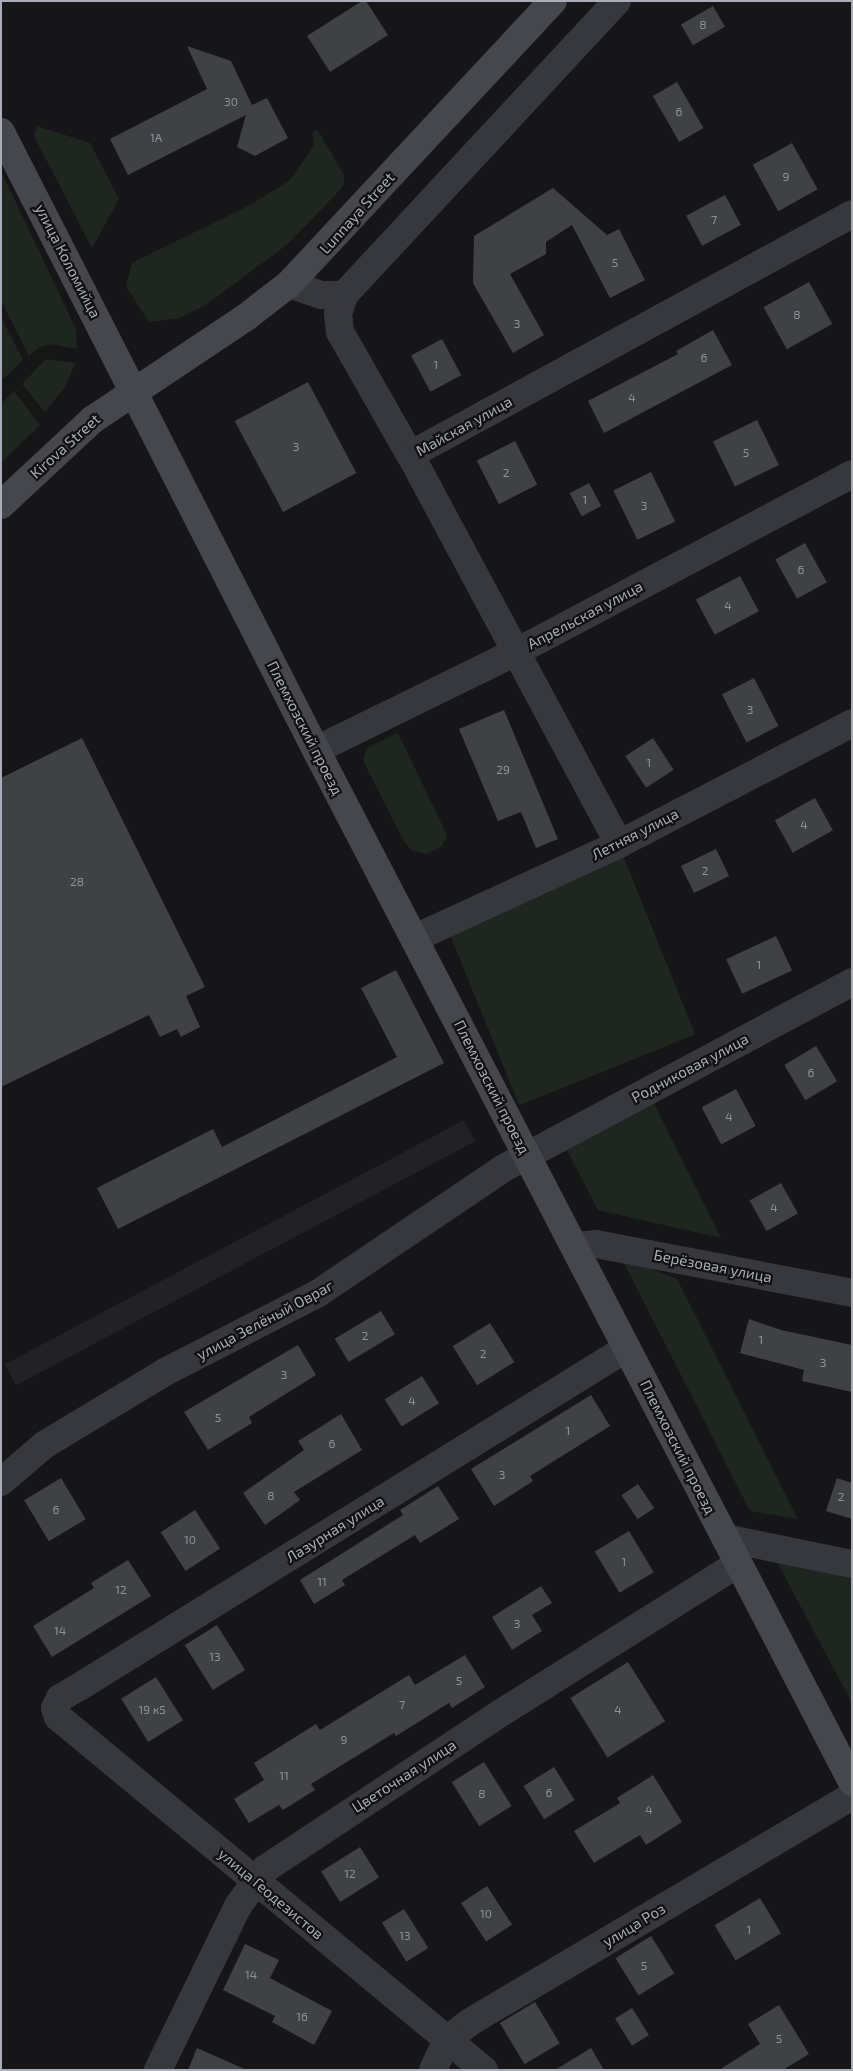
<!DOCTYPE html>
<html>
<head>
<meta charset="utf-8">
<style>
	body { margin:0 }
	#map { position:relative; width:853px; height:2071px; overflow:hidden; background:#161618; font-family:"Exo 2",sans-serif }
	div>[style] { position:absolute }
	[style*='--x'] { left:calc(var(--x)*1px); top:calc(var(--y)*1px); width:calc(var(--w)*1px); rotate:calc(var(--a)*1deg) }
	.built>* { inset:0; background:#222225; transform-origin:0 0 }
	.green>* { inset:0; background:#1e261f; transform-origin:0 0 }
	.building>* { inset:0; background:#404145; transform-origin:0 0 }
	.street>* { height:28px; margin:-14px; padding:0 14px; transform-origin:14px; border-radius:14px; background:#37383d }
	.secondary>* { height:28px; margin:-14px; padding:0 14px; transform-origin:14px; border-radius:14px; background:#45474d }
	span { translate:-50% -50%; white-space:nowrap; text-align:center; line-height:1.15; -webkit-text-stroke:4.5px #111113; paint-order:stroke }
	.number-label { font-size:12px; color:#8e929b }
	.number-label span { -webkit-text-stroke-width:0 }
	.street-label { font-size:15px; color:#a8adb8 }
	.frame { position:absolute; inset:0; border:2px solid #a8adb8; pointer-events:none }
</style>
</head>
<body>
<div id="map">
	<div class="built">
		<i style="left:464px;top:1120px;width:24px;height:520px;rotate:62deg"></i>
	</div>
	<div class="green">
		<i style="clip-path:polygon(37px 126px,90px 143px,119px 199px,92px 248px,34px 136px)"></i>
		<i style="clip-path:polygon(317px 129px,344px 175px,344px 184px,339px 191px,288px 244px,206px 305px,180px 318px,149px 322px,126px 286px,132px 263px,252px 204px,290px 180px,314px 146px,312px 133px)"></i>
		<i style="clip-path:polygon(1px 171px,76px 329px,77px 349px,50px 344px,38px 348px,29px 356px,1px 301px)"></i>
		<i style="clip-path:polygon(1px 317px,23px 360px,1px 381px)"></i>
		<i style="clip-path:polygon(46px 359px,75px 363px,66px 386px,45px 412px,22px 384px)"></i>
		<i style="clip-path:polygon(14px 391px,40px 425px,1px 463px,1px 404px)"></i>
		<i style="clip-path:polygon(398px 733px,447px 835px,442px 846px,427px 854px,412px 851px,404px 841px,364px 763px,364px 755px,369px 747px)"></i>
		<i style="left:620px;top:848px;width:201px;height:190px;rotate:68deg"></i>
		<i style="clip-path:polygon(648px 1091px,721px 1238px,598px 1210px,560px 1137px)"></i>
		<i style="clip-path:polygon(621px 1257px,677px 1279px,798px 1519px,750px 1511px)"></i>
		<i style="clip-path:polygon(770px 1549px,852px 1566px,852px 1703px)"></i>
	</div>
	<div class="building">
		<i style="clip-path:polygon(362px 1px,366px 1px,388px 35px,330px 72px,307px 36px)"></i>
		<i style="left:713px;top:6px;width:24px;height:37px;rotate:60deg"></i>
		<i style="clip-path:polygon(187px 46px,231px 61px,252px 105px,267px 98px,288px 138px,255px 156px,237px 147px,246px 115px,128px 175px,110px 139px,207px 89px)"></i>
		<i style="left:677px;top:82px;width:53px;height:28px;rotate:60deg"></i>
		<i style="left:792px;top:143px;width:53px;height:45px;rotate:61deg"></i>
		<i style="clip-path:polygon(553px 188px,607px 235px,619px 229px,645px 280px,610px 298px,572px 225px,546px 242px,546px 254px,510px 274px,544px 335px,513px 353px,473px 283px,474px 236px)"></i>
		<i style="left:725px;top:195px;width:34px;height:44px;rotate:62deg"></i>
		<i style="left:809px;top:282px;width:48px;height:52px;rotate:61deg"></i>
		<i style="clip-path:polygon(713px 330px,732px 365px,604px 433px,588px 401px,678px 354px,676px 351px)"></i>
		<i style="left:442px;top:339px;width:41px;height:35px;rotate:62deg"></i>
		<i style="left:308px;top:382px;width:103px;height:83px;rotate:62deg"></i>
		<i style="left:757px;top:420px;width:50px;height:49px;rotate:64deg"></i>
		<i style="left:515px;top:441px;width:49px;height:43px;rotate:63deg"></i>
		<i style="left:651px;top:472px;width:55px;height:42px;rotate:64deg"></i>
		<i style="left:589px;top:483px;width:26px;height:22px;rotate:62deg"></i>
		<i style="left:805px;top:543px;width:45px;height:34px;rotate:61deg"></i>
		<i style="left:740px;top:576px;width:40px;height:50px;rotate:62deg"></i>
		<i style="left:754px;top:678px;width:54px;height:36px;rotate:63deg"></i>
		<i style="clip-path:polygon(504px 710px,558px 839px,536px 848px,521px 812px,498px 821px,459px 729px)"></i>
		<i style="clip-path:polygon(82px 738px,205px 987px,186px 996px,200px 1027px,181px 1037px,177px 1029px,160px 1037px,149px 1015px,1px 1087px,1px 778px)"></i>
		<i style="left:653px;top:738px;width:38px;height:33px;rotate:57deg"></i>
		<i style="left:815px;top:798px;width:37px;height:46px;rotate:61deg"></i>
		<i style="left:716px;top:849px;width:30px;height:39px;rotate:64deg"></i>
		<i style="left:776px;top:936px;width:38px;height:55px;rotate:65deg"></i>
		<i style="clip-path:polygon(396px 970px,444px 1063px,118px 1229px,97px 1188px,213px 1129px,222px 1147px,397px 1057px,361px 988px)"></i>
		<i style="left:816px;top:1046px;width:41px;height:37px;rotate:59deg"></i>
		<i style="left:736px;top:1089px;width:42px;height:39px;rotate:62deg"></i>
		<i style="left:781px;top:1183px;width:35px;height:36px;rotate:61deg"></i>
		<i style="left:381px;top:1311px;width:27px;height:54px;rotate:59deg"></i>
		<i style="clip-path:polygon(749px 1319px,781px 1330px,852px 1345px,852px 1392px,802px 1381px,804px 1370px,740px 1353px)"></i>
		<i style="left:490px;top:1323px;width:46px;height:44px;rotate:58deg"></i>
		<i style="clip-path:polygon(298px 1345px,316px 1375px,249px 1417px,252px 1423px,208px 1450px,184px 1412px)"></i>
		<i style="left:422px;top:1376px;width:32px;height:44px;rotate:58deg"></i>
		<i style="clip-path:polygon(591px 1395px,610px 1426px,530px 1476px,533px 1481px,494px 1506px,471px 1469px)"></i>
		<i style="clip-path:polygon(341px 1414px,362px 1450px,294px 1492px,300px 1500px,265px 1525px,243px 1493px,304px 1450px,298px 1441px)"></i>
		<i style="left:61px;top:1478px;width:48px;height:43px;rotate:59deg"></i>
		<i style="clip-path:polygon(837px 1478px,852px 1483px,852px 1519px,826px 1511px)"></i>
		<i style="left:638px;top:1484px;width:29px;height:20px;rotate:56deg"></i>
		<i style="clip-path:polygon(438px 1486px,459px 1519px,420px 1543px,415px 1535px,342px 1580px,345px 1585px,314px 1604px,300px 1580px,403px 1515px,400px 1510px)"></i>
		<i style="left:195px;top:1510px;width:46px;height:41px;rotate:57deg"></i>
		<i style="left:629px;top:1531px;width:48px;height:40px;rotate:59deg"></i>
		<i style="clip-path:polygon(128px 1560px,151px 1596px,52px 1657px,33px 1626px,94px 1588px,91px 1583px)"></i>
		<i style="clip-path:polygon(541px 1586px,552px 1603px,532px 1615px,542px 1631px,512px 1650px,492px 1617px)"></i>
		<i style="left:217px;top:1625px;width:53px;height:38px;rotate:58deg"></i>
		<i style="clip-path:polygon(465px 1655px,485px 1687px,452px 1708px,449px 1703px,396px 1736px,394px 1733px,311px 1784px,315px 1790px,283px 1810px,279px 1805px,249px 1823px,234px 1799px,264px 1780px,254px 1763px,316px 1724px,320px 1730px,409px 1675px,415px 1685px)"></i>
		<i style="left:628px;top:1662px;width:70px;height:68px;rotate:58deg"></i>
		<i style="left:156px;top:1677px;width:51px;height:41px;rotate:58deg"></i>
		<i style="left:484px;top:1762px;width:52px;height:38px;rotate:58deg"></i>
		<i style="left:554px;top:1767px;width:39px;height:36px;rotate:58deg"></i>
		<i style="clip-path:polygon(653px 1775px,682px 1822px,646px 1845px,640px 1835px,594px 1863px,574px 1831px,620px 1803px,617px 1798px)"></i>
		<i style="left:360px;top:1847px;width:36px;height:46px;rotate:58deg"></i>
		<i style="left:487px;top:1886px;width:46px;height:31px;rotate:57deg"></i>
		<i style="left:760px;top:1898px;width:41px;height:53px;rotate:59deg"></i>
		<i style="left:404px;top:1909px;width:46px;height:26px;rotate:58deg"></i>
		<i style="left:651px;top:1936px;width:44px;height:42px;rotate:58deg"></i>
		<i style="clip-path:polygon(245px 1944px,279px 1960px,270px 1978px,332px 2011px,314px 2045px,272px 2022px,275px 2016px,223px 1990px)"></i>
		<i style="left:535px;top:2002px;width:48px;height:41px;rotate:59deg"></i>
		<i style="clip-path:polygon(779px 2005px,809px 2054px,783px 2070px,719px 2070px,760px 2044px,748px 2024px)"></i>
		<i style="left:632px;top:2008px;width:32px;height:20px;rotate:58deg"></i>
		<i style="clip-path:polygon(197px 2048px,247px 2070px,188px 2070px)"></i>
		<i style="clip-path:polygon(591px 2048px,604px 2070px,555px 2070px)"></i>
	</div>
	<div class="street">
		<i style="--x:289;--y:284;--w:34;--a:19"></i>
		<i style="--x:321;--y:295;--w:23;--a:0"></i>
		<i style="--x:410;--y:455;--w:142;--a:-119.6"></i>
		<i style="--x:340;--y:332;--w:18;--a:-96"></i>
		<i style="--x:338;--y:314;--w:20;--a:-72"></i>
		<i style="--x:344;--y:295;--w:401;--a:-47.1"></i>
		<i style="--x:316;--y:750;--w:223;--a:-26.1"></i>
		<i style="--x:516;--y:652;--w:380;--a:-27.9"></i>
		<i style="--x:619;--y:844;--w:442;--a:-118.2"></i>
		<i style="--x:410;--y:455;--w:503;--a:-28.6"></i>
		<i style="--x:415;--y:938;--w:225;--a:-24.7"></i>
		<i style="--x:619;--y:844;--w:263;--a:-27.4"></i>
		<i style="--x:574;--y:1246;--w:22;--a:-5"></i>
		<i style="--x:596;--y:1244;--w:261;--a:10.8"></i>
		<i style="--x:1;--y:1482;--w:57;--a:-40.7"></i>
		<i style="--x:44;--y:1445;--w:141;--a:-31.1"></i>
		<i style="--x:165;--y:1372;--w:171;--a:-27.2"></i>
		<i style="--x:317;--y:1294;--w:223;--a:-34"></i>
		<i style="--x:502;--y:1169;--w:397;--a:-28.1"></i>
		<i style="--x:725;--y:1538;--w:130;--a:11.6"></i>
		<i style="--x:158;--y:2070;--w:182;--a:-64"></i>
		<i style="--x:238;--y:1906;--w:46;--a:-53.9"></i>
		<i style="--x:265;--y:1869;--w:273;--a:-33.5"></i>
		<i style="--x:493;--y:1718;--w:289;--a:-32.2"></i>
		<i style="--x:433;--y:2070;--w:33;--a:-65"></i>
		<i style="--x:447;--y:2040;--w:29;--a:-38"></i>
		<i style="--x:470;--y:2022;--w:444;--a:-30.6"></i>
		<i style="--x:484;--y:2070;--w:553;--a:-140.35"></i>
		<i style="--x:58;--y:1717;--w:9;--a:-108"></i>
		<i style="--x:55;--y:1708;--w:11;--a:-63"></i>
		<i style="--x:60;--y:1698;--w:22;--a:-30"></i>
		<i style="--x:79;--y:1687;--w:644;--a:-31.74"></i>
	</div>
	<div class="secondary">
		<i style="--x:1;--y:132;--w:694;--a:62.99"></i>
		<i style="--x:316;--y:750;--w:1163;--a:62.55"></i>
		<i style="--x:1;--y:505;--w:125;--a:-43"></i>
		<i style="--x:92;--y:420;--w:184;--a:-33.7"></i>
		<i style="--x:245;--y:318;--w:56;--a:-37.7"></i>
		<i style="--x:289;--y:284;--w:387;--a:-47"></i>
	</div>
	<div class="number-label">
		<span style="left:703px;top:25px">8</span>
		<span style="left:231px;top:102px">30</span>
		<span style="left:679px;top:112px">6</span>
		<span style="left:156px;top:138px">1А</span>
		<span style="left:786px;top:177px">9</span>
		<span style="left:714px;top:220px">7</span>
		<span style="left:615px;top:263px">5</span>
		<span style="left:797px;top:315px">8</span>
		<span style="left:517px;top:324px">3</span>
		<span style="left:704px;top:358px">6</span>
		<span style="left:436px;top:365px">1</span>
		<span style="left:632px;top:398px">4</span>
		<span style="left:296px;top:447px">3</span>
		<span style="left:746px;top:453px">5</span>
		<span style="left:506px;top:473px">2</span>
		<span style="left:585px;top:500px">1</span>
		<span style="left:644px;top:506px">3</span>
		<span style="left:801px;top:570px">6</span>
		<span style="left:728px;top:606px">4</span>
		<span style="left:750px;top:710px">3</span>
		<span style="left:649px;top:763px">1</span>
		<span style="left:503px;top:770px">29</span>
		<span style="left:804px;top:825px">4</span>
		<span style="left:705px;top:871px">2</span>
		<span style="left:77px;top:882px">28</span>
		<span style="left:759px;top:965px">1</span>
		<span style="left:811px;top:1073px">6</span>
		<span style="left:729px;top:1117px">4</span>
		<span style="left:774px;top:1208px">4</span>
		<span style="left:365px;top:1336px">2</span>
		<span style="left:761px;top:1340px">1</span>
		<span style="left:483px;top:1354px">2</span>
		<span style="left:823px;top:1363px">3</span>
		<span style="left:284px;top:1375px">3</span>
		<span style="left:412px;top:1401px">4</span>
		<span style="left:218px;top:1418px">5</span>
		<span style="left:568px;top:1431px">1</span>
		<span style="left:332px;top:1444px">6</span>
		<span style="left:502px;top:1475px">3</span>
		<span style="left:271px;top:1496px">8</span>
		<span style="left:841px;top:1497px">2</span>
		<span style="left:56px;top:1510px">6</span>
		<span style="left:190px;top:1540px">10</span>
		<span style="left:624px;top:1562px">1</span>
		<span style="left:322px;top:1582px">11</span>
		<span style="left:121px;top:1590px">12</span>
		<span style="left:517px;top:1624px">3</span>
		<span style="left:60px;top:1631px">14</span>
		<span style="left:215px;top:1657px">13</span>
		<span style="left:459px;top:1681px">5</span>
		<span style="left:402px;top:1705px">7</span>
		<span style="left:152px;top:1710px">19 к5</span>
		<span style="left:618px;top:1710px">4</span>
		<span style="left:344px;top:1740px">9</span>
		<span style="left:284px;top:1776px">11</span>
		<span style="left:549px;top:1793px">6</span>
		<span style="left:482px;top:1794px">8</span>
		<span style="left:649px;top:1810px">4</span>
		<span style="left:350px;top:1874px">12</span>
		<span style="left:486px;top:1914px">10</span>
		<span style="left:749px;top:1930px">1</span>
		<span style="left:405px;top:1936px">13</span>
		<span style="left:644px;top:1966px">5</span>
		<span style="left:251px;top:1975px">14</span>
		<span style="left:302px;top:2017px">16</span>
		<span style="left:779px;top:2039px">5</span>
	</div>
	<div class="street-label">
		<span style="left:357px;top:213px;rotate:-48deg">Lunnaya Street</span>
		<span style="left:68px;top:261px;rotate:63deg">улица Коломийца</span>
		<span style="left:464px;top:426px;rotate:-29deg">Майская улица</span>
		<span style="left:65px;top:446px;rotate:-42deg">Kirova Street</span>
		<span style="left:585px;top:615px;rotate:-28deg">Апрельская улица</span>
		<span style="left:305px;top:728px;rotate:63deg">Племхозский проезд</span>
		<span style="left:635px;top:834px;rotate:-27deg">Летняя улица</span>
		<span style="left:690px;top:1068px;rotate:-28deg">Родниковая улица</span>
		<span style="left:492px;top:1087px;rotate:63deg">Племхозский проезд</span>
		<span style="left:713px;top:1266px;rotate:11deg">Берёзовая улица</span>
		<span style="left:265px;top:1320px;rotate:-28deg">улица Зелёный Овраг</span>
		<span style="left:678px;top:1447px;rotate:63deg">Племхозский проезд</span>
		<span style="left:335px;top:1529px;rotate:-32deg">Лазурная улица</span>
		<span style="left:404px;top:1776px;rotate:-33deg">Цветочная улица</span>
		<span style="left:271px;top:1894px;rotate:40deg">улица Геодезистов</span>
		<span style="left:634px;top:1925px;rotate:-31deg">улица Роз</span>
	</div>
	<div class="frame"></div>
</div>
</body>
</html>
